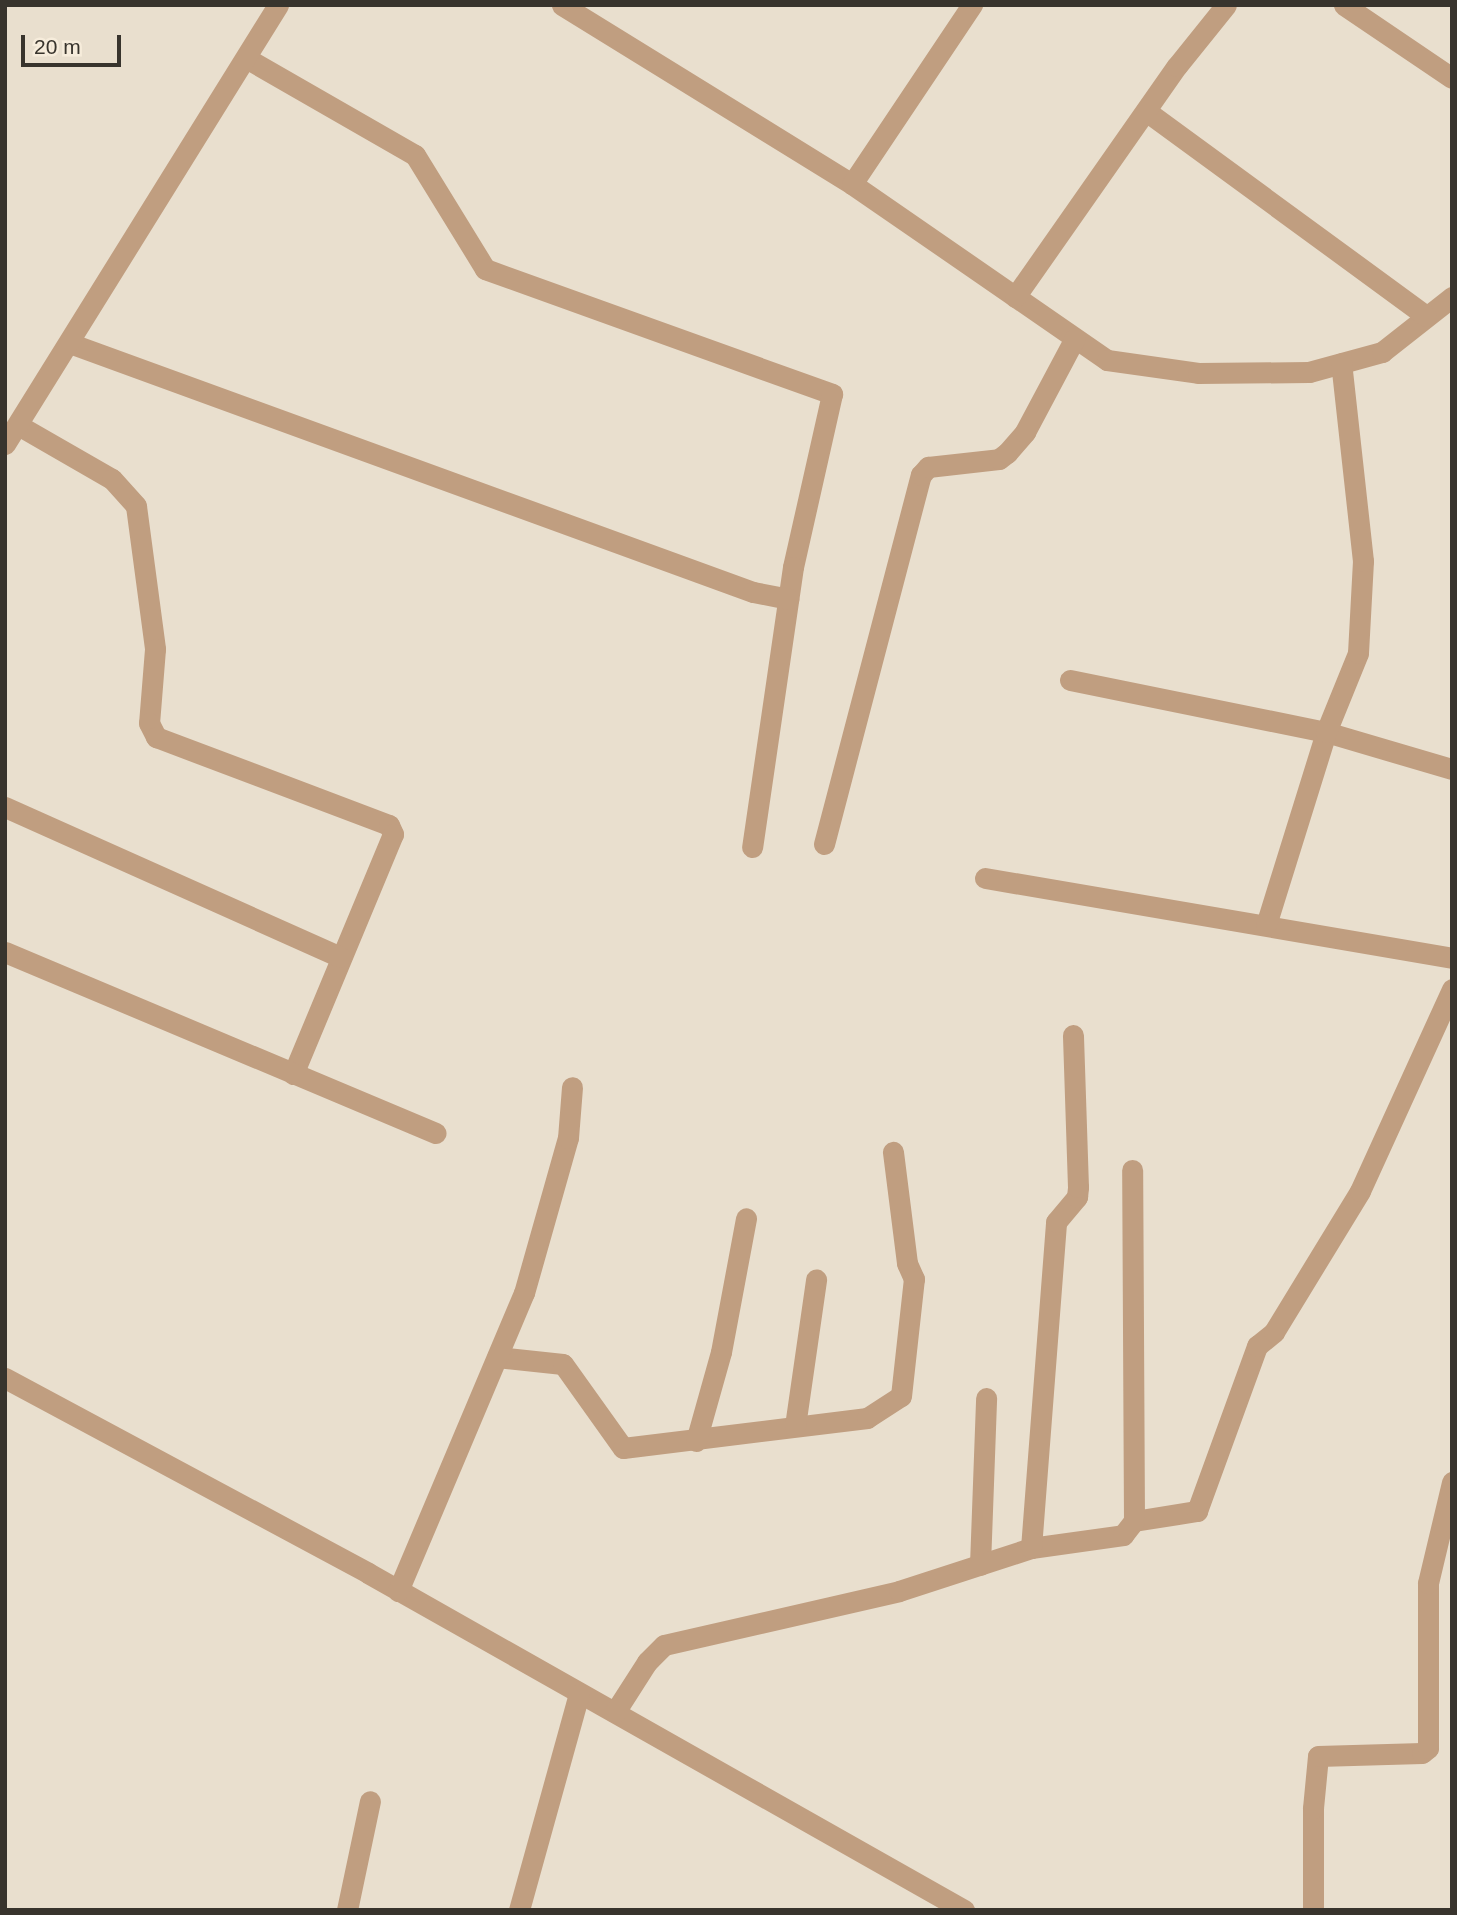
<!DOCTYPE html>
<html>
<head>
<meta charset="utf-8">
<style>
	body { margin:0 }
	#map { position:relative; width:1457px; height:1915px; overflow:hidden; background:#e9dfce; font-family:Arial,sans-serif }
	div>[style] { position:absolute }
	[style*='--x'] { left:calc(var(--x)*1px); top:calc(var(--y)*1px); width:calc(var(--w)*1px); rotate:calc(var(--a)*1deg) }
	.street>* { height:21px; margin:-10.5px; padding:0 10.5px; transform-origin:10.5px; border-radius:10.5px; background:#c09e80 }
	span { translate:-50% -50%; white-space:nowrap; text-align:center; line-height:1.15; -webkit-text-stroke:5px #f6ecdb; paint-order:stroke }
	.frame { position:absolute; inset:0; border:7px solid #38342d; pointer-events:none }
	.scale { position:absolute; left:21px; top:35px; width:100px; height:32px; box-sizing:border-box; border:4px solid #38342d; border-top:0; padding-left:9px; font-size:21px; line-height:24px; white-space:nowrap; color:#38342d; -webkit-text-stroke:5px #f6ecdb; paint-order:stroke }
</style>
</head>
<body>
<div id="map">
	<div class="street">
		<i style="--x:562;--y:5;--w:341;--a:31.7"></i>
		<i style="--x:852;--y:184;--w:310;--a:34.6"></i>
		<i style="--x:1107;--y:360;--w:92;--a:8.1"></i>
		<i style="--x:1198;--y:373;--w:111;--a:-0.5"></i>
		<i style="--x:1309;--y:372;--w:76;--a:-15.3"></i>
		<i style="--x:1382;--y:352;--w:89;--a:-38.2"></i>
		<i style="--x:1344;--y:5;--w:130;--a:34.1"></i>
		<i style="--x:246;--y:58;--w:195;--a:29.9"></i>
		<i style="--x:415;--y:155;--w:134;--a:58.4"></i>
		<i style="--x:485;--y:269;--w:369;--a:19.8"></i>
		<i style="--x:832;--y:394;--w:177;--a:102.7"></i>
		<i style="--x:793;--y:567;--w:283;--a:98.3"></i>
		<i style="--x:1146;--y:111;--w:347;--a:36.2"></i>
		<i style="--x:852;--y:184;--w:216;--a:-56.2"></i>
		<i style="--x:1015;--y:297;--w:282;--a:-55"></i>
		<i style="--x:1177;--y:66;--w:78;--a:-51.2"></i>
		<i style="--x:72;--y:344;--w:725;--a:20.01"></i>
		<i style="--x:753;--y:592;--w:36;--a:11"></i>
		<i style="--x:18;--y:425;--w:108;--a:29.9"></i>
		<i style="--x:112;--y:479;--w:36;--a:48"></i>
		<i style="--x:136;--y:506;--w:144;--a:82.4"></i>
		<i style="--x:155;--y:649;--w:74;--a:94.6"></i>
		<i style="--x:149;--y:723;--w:16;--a:63"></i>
		<i style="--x:156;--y:737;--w:249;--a:20.7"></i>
		<i style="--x:389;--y:825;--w:10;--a:66"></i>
		<i style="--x:393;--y:834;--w:260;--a:112.6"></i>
		<i style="--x:5;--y:444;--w:517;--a:-58.12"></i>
		<i style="--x:1070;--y:680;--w:261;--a:11.5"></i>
		<i style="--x:1326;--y:732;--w:131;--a:16.4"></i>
		<i style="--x:5;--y:807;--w:367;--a:24.1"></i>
		<i style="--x:824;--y:844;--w:382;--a:-75.3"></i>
		<i style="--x:921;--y:475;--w:11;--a:-49"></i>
		<i style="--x:928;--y:467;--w:71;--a:-6.4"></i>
		<i style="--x:999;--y:459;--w:10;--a:-37"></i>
		<i style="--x:1007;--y:453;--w:28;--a:-49"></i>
		<i style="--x:1025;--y:432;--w:106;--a:-62"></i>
		<i style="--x:985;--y:878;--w:474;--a:9.7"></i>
		<i style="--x:1266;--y:925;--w:202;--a:-72.7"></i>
		<i style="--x:1326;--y:732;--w:85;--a:-67.9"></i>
		<i style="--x:1358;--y:653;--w:92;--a:-86.9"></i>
		<i style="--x:1363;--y:561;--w:199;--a:-96.3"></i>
		<i style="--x:5;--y:952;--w:467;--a:22.8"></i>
		<i style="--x:497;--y:1357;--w:66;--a:6.1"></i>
		<i style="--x:563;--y:1364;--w:103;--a:54.5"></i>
		<i style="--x:623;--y:1448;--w:246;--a:-7"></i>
		<i style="--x:867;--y:1418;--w:40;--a:-32.9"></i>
		<i style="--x:901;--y:1396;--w:118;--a:-83.7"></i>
		<i style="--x:914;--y:1279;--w:17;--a:-114"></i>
		<i style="--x:907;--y:1263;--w:112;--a:-97.2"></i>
		<i style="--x:5;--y:1378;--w:412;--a:28.2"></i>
		<i style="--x:368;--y:1573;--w:685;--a:29.49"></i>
		<i style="--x:795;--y:1426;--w:148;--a:-81.8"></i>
		<i style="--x:696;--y:1441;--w:92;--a:-74.3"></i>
		<i style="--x:721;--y:1352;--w:136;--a:-79.4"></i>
		<i style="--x:1134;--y:1521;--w:64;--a:-9"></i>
		<i style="--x:1197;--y:1511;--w:176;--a:-70"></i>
		<i style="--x:1257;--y:1346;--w:22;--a:-39"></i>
		<i style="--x:1274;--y:1332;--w:165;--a:-58.6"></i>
		<i style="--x:1360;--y:1191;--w:222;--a:-65.5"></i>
		<i style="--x:1031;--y:1548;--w:93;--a:-8"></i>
		<i style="--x:1123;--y:1535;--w:18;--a:-52"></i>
		<i style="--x:1134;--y:1521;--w:351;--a:-90.3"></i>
		<i style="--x:980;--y:1565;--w:167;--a:-87.9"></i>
		<i style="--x:398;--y:1591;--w:324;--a:-67.1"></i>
		<i style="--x:524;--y:1293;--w:161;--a:-74.2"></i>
		<i style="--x:568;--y:1138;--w:51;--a:-85.5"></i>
		<i style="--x:615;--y:1712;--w:59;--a:-57.4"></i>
		<i style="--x:647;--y:1662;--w:24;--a:-45"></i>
		<i style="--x:664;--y:1645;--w:241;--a:-12.9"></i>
		<i style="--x:899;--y:1591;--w:139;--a:-18"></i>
		<i style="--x:1031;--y:1548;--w:327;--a:-85.6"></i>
		<i style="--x:1056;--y:1222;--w:33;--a:-50"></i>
		<i style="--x:1077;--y:1197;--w:10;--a:-84"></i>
		<i style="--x:1078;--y:1187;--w:152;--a:-91.9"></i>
		<i style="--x:347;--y:1910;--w:111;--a:-78.1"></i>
		<i style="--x:519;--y:1910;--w:224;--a:-74.5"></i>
		<i style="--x:1313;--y:1910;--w:102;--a:-90"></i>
		<i style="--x:1313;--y:1808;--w:52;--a:-84.5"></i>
		<i style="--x:1318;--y:1756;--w:104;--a:-1.7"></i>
		<i style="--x:1422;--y:1753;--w:8;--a:-40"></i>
		<i style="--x:1428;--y:1748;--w:165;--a:-90"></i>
		<i style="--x:1428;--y:1583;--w:104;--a:-76.6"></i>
	</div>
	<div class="frame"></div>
	<div class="scale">20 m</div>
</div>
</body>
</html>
